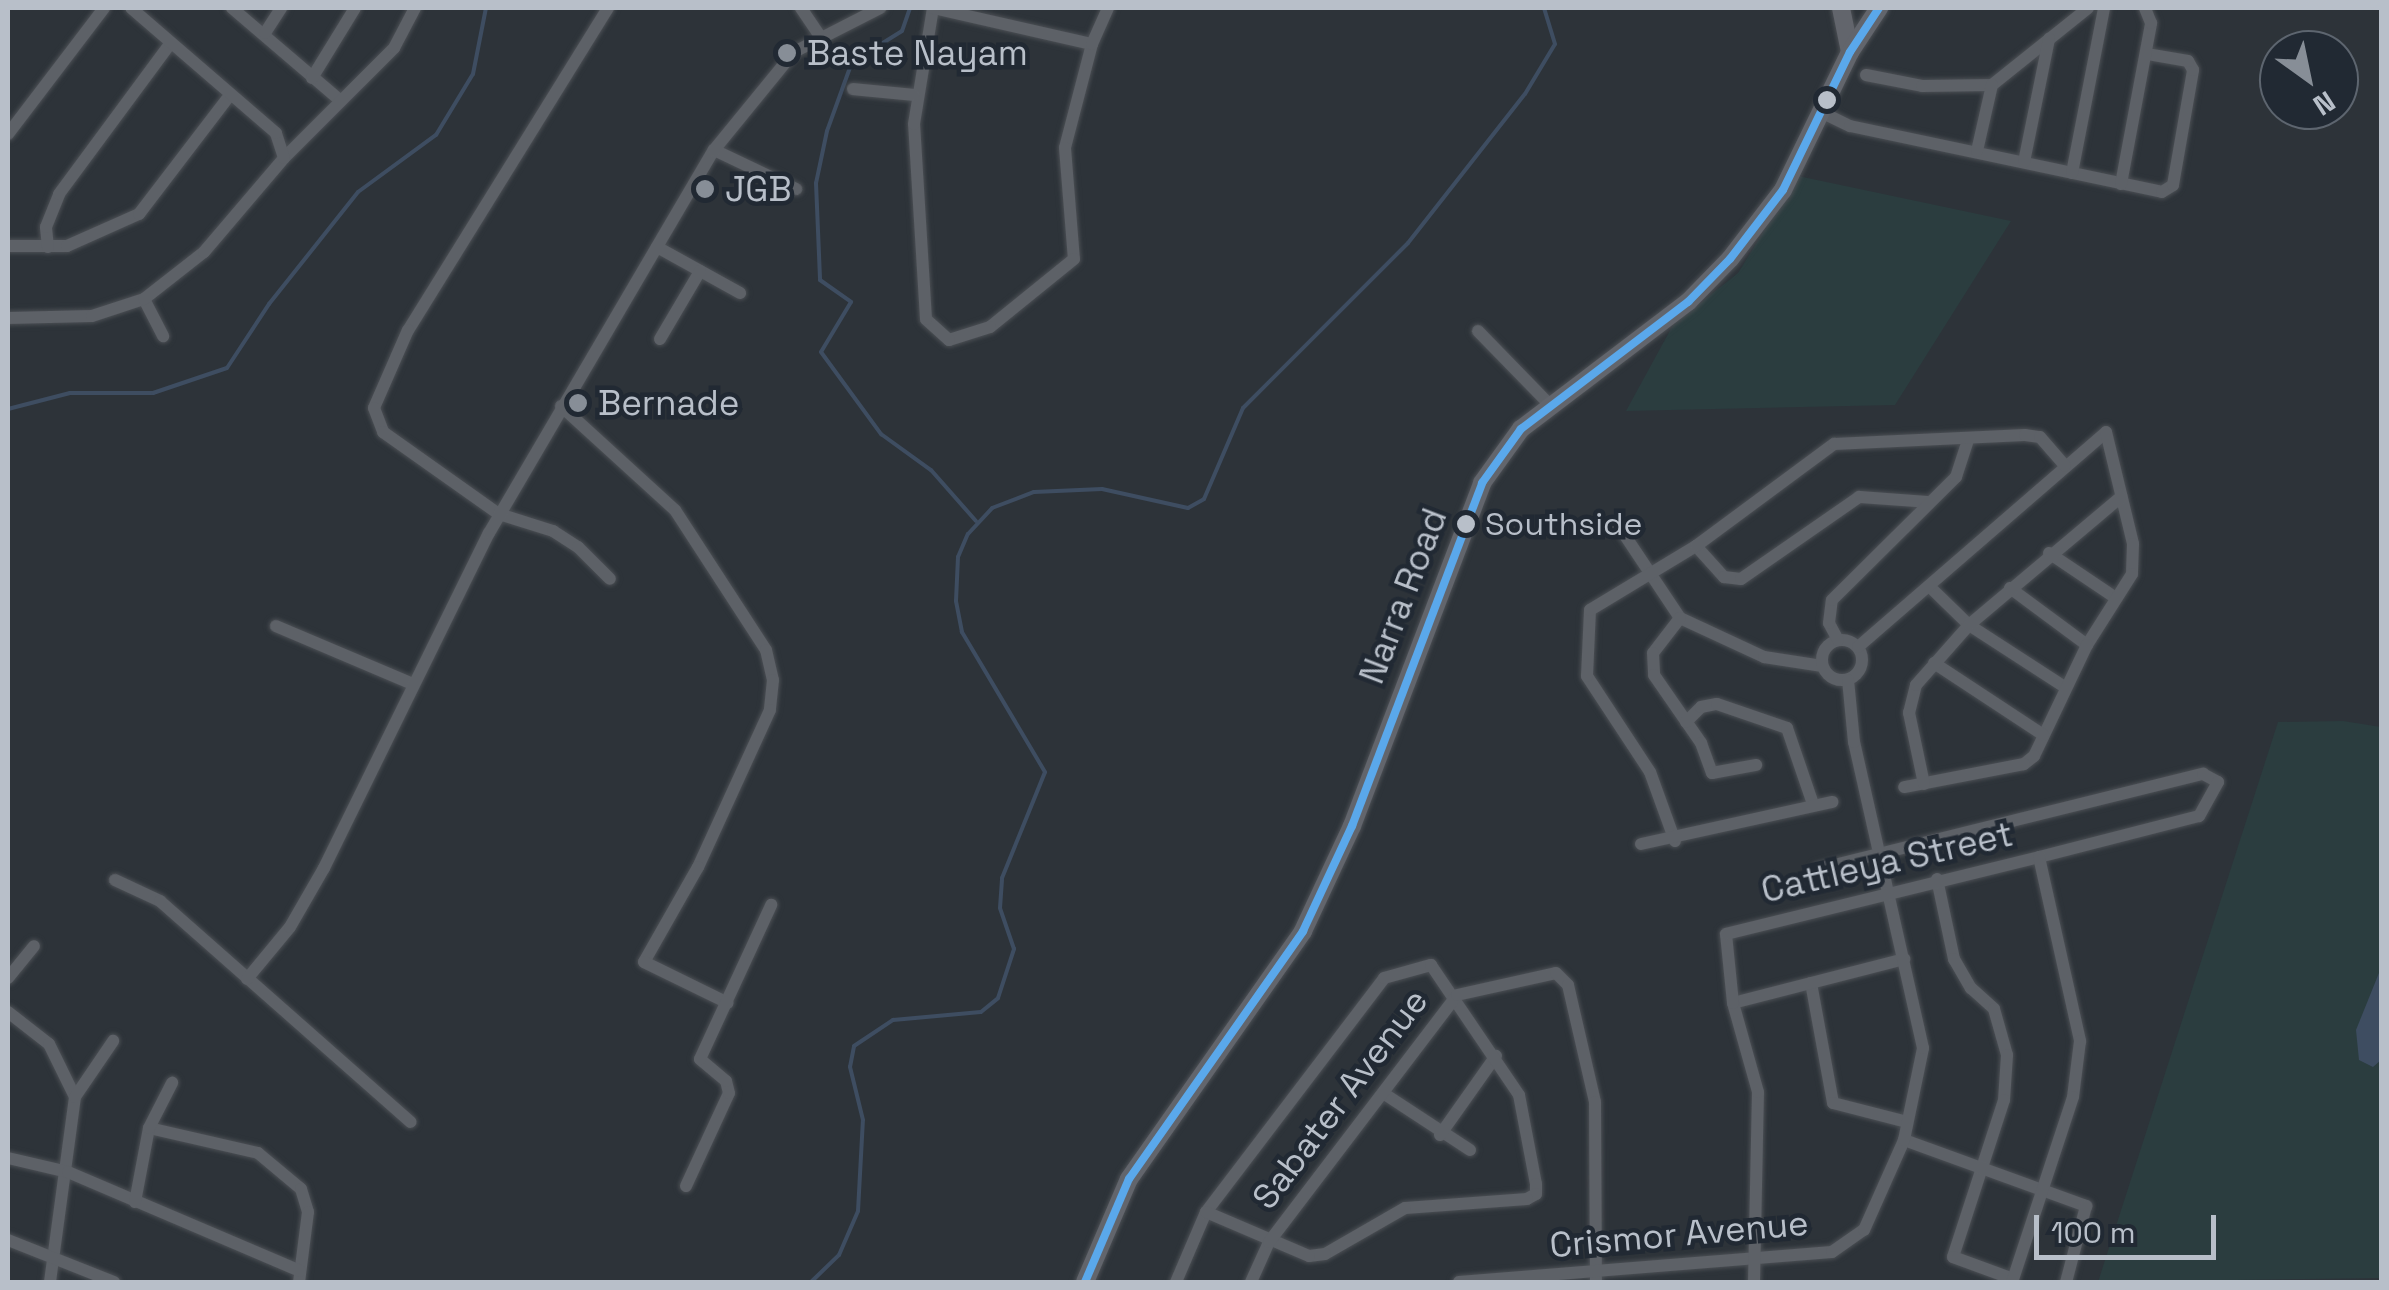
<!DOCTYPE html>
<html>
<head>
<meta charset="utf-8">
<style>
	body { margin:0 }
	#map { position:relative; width:2389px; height:1290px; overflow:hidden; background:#2d3339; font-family:"Space Grotesk",sans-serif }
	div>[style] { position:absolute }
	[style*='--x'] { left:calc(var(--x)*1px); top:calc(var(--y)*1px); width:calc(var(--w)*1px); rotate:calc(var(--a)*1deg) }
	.green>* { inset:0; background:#2b3d3f }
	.water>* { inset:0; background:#3e4d61 }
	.stream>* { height:4px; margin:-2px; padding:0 2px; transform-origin:2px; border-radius:2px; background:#3e4d61 }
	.roads { filter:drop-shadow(0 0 2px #4b4f54) drop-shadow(0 0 2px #4b4f54) }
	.street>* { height:12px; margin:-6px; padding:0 6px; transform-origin:6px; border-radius:6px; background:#5d6167 }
	.street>.ring { margin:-6px; padding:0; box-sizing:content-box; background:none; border:12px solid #5d6167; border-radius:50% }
	.secondary>* { height:18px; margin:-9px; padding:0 9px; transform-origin:9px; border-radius:9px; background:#62656c }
	.bus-1>* { height:8px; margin:-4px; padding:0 4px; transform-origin:4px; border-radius:4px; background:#5aa8eb }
	.dots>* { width:28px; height:28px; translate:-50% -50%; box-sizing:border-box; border:5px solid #212933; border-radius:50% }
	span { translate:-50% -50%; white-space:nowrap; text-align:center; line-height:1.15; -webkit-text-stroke:9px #212933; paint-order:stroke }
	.bus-label { font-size:32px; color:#b8bfc9 }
	.left { translate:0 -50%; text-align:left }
	.poi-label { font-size:35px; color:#b8bfc9 }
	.street-label { font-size:35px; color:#b8bfc9 }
	.frame { position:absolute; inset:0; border:10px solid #b8bfc9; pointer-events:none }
	.north { position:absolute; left:2259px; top:30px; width:100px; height:100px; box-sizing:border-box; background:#212933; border:2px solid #5d656f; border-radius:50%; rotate:147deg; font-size:28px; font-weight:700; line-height:40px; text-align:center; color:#b8bfc9 }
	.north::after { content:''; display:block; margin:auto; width:35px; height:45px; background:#878e97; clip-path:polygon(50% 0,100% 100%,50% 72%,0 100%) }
	.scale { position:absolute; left:2034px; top:1215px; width:182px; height:45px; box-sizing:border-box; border:5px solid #b8bfc9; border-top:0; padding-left:12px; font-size:30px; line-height:35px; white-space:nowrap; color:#b8bfc9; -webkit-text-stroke:8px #212933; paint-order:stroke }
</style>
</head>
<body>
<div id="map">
	<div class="green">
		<i style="clip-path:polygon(1798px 176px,2011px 221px,1895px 405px,1626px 411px,1673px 325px,1738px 273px)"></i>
		<i style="clip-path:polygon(2343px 721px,2381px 727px,2381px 1278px,2098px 1282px,2278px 722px)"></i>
	</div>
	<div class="water">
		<i style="clip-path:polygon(2381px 968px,2381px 1060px,2373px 1067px,2359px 1060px,2356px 1030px)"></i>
	</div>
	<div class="stream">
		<i style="--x:910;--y:8;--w:24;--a:109"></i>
		<i style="--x:902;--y:31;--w:59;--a:148.2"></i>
		<i style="--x:852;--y:62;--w:73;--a:109.9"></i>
		<i style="--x:827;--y:131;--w:53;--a:101.9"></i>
		<i style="--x:816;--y:183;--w:97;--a:87.6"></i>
		<i style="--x:820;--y:280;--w:38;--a:35"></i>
		<i style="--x:851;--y:302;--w:58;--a:121"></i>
		<i style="--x:821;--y:352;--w:102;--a:53.8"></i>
		<i style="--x:881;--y:434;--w:62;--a:35.8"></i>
		<i style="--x:931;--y:470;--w:68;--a:48.6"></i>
		<i style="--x:8;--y:409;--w:64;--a:-14.5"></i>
		<i style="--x:70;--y:393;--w:83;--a:0"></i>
		<i style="--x:153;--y:393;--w:78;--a:-18.7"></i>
		<i style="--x:227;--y:368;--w:77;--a:-56.7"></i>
		<i style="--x:269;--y:304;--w:143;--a:-51.5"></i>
		<i style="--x:358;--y:192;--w:97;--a:-36.2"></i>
		<i style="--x:436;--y:135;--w:71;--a:-58.8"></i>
		<i style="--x:473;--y:74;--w:67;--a:-78.9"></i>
		<i style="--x:811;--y:1282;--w:39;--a:-44"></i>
		<i style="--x:839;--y:1255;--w:48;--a:-66.6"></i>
		<i style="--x:858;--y:1211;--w:91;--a:-86.9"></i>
		<i style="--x:863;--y:1120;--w:55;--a:-103.8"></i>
		<i style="--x:850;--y:1067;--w:21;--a:-79"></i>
		<i style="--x:854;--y:1046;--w:47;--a:-33.7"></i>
		<i style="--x:893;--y:1020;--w:88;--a:-5.2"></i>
		<i style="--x:981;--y:1012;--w:22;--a:-39"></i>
		<i style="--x:998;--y:998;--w:52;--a:-71.9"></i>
		<i style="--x:1014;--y:949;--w:43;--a:-108.9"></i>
		<i style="--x:1000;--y:908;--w:30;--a:-86"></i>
		<i style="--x:1002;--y:878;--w:114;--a:-67.9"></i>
		<i style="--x:1045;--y:772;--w:163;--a:-120.7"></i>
		<i style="--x:962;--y:632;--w:32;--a:-101"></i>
		<i style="--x:956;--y:601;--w:44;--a:-87.4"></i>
		<i style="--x:958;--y:557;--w:25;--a:-67"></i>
		<i style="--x:968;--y:534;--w:35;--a:-47"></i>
		<i style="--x:992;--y:508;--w:45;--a:-20.9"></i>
		<i style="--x:1034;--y:492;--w:68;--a:-2.5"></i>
		<i style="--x:1102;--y:489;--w:88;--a:12.5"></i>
		<i style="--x:1188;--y:508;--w:18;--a:-29"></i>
		<i style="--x:1204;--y:499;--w:99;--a:-66.8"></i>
		<i style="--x:1243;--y:408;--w:233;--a:-45"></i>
		<i style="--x:1408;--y:243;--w:189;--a:-51.9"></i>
		<i style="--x:1525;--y:94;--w:58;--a:-59"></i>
		<i style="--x:1555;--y:44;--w:38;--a:-107"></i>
	</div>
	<div class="roads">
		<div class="street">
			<i style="--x:232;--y:8;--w:143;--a:40.5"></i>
			<i style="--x:608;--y:8;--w:379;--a:121.8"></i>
			<i style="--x:408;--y:330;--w:85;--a:113.6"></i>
			<i style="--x:374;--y:408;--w:26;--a:69"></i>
			<i style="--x:383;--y:432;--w:142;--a:35.3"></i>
			<i style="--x:499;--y:514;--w:57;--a:17.5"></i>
			<i style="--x:553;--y:531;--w:30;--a:33"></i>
			<i style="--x:578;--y:547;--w:45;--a:45"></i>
			<i style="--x:801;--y:8;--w:34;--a:56"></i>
			<i style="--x:265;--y:33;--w:30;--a:-57"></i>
			<i style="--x:1092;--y:44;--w:107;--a:104.6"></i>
			<i style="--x:1065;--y:148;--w:111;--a:85.4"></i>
			<i style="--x:1074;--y:259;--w:108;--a:141"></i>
			<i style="--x:990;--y:327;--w:43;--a:162.4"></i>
			<i style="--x:949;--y:340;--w:31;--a:-138"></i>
			<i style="--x:926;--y:319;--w:195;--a:-93.5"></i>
			<i style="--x:914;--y:124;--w:118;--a:-80.7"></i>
			<i style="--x:933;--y:8;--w:163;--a:12.8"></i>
			<i style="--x:1092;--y:44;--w:39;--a:-66"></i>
			<i style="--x:1866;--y:75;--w:57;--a:11.1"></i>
			<i style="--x:1922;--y:86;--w:70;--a:-0.8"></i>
			<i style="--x:1992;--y:85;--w:123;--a:-38.7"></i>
			<i style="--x:312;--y:78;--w:82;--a:-58.4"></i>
			<i style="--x:853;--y:89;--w:61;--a:5.6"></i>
			<i style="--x:1823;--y:113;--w:30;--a:26"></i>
			<i style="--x:1850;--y:126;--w:319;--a:11.9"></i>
			<i style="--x:2162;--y:192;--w:13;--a:-32"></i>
			<i style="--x:2173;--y:185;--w:117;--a:-80.1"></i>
			<i style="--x:2193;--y:70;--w:10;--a:-119"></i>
			<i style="--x:2188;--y:61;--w:42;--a:-170.3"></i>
			<i style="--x:8;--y:134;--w:158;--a:-52.7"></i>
			<i style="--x:714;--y:150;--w:91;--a:25.4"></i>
			<i style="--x:1977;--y:151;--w:68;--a:-77.2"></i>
			<i style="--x:284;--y:158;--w:156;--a:-45"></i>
			<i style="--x:394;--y:48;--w:45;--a:-62.3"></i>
			<i style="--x:2024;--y:162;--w:126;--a:-78.5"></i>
			<i style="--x:2072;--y:173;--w:168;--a:-79"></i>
			<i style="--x:2121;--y:184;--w:164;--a:-79.4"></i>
			<i style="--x:2151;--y:23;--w:16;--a:-112"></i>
			<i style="--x:8;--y:246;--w:59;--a:0"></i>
			<i style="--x:67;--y:246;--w:79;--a:-24"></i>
			<i style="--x:139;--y:214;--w:150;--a:-52.6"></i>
			<i style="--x:48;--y:247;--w:20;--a:-96"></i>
			<i style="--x:46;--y:227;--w:35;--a:-68"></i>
			<i style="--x:59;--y:194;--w:187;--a:-53.5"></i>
			<i style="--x:657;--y:247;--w:95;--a:29"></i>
			<i style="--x:144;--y:299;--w:42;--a:62.8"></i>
			<i style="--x:8;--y:318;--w:84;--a:-1.4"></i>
			<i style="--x:92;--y:316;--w:55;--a:-18.1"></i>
			<i style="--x:144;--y:299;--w:76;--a:-38.1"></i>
			<i style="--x:204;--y:252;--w:123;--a:-49.6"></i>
			<i style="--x:284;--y:158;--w:26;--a:-108"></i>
			<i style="--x:276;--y:133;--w:191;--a:-139.2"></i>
			<i style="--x:1478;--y:331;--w:102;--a:45.8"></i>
			<i style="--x:660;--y:339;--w:79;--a:-59.5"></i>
			<i style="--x:561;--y:406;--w:154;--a:42.4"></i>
			<i style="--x:675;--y:510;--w:167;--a:57"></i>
			<i style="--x:766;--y:650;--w:31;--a:77"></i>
			<i style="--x:773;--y:680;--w:30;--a:96"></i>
			<i style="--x:770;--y:710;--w:173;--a:114.6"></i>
			<i style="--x:698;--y:867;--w:109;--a:119.6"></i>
			<i style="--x:644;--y:962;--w:93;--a:26"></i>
			<i style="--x:1620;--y:528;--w:108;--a:56.3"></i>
			<i style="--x:1680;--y:618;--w:93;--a:24.9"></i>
			<i style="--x:1764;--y:657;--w:59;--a:8.8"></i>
			<i style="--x:1696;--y:546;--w:42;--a:47.9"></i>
			<i style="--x:1724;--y:577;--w:17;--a:7"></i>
			<i style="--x:1741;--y:579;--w:144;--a:-34.8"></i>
			<i style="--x:1859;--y:497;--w:69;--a:4.1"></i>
			<i style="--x:2049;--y:553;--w:81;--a:33.9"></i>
			<i style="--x:1931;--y:588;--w:53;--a:44.2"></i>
			<i style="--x:1969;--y:625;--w:114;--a:32.9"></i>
			<i style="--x:2010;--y:588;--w:96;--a:36.5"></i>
			<i style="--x:1680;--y:618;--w:44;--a:127.6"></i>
			<i style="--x:1653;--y:653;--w:22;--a:87"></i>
			<i style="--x:1654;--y:675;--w:83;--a:55.3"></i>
			<i style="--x:1701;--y:743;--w:32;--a:70"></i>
			<i style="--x:1712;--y:773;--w:45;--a:-10.3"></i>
			<i style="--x:276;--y:626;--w:146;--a:23"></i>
			<i class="ring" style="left:1822px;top:640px;width:28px;height:28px"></i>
			<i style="--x:1838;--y:640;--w:19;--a:-118"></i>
			<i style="--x:1829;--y:623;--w:23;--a:-83"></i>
			<i style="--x:1832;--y:600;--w:175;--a:-44.8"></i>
			<i style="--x:1956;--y:477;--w:39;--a:-72"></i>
			<i style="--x:1858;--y:647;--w:328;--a:-40.9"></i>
			<i style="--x:2106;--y:432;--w:115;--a:76.4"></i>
			<i style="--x:2133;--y:544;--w:30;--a:92"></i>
			<i style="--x:2132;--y:574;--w:84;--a:122.4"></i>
			<i style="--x:2087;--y:645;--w:123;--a:115.5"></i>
			<i style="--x:2034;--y:756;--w:13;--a:141"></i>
			<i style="--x:2024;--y:764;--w:122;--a:169.1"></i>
			<i style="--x:1934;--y:663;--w:131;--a:33.4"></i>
			<i style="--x:1686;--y:722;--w:21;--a:-45"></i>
			<i style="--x:1701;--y:707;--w:16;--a:-11"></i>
			<i style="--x:1717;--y:704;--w:74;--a:18.9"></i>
			<i style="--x:1787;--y:728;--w:80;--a:71.1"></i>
			<i style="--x:1924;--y:784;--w:73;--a:-101.9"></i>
			<i style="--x:1909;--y:713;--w:29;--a:-76"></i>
			<i style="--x:1916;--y:685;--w:80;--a:-48.5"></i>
			<i style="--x:1969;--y:625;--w:199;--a:-40.1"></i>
			<i style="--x:1675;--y:841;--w:73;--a:-109.9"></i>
			<i style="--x:1650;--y:772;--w:115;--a:-123.3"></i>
			<i style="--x:1587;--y:676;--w:66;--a:-87.4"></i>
			<i style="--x:1590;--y:610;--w:124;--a:-31.1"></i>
			<i style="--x:1696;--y:546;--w:172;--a:-36.5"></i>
			<i style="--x:1834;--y:444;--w:191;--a:-2.7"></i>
			<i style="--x:2025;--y:435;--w:15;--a:8"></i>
			<i style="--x:2040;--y:437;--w:38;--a:49"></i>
			<i style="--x:1641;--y:844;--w:196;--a:-12.4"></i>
			<i style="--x:1818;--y:869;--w:397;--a:-13.9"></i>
			<i style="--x:2203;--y:774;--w:17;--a:28"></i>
			<i style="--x:2218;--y:782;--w:39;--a:119"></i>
			<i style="--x:2199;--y:816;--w:165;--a:165.6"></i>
			<i style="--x:1937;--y:879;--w:82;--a:78"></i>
			<i style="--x:1954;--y:959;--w:34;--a:60"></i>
			<i style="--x:1971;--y:988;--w:31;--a:42"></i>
			<i style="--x:1994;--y:1009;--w:48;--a:74.2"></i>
			<i style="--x:2007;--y:1055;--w:45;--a:93.8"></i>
			<i style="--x:2004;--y:1100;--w:165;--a:108"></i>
			<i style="--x:1953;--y:1257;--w:64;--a:20.1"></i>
			<i style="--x:115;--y:880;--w:50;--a:25"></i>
			<i style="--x:160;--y:901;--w:334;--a:41.4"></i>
			<i style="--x:8;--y:978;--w:41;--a:-50.9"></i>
			<i style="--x:247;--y:979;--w:67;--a:-50.4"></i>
			<i style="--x:290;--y:927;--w:68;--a:-60"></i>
			<i style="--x:324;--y:868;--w:373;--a:-63.8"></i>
			<i style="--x:489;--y:533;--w:444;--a:-59.6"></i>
			<i style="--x:714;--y:150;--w:127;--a:-50.8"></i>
			<i style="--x:794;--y:52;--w:97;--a:-27.1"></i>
			<i style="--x:1811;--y:983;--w:122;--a:79.6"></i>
			<i style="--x:1833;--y:1103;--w:76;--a:14.4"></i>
			<i style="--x:1733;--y:1003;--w:177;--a:-14.4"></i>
			<i style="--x:8;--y:1012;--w:52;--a:38"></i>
			<i style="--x:49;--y:1044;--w:59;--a:63.9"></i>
			<i style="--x:75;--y:1097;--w:187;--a:97.7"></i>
			<i style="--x:1383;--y:1093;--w:104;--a:33.2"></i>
			<i style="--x:75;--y:1097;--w:68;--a:-55.8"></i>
			<i style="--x:149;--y:1128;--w:112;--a:12.9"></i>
			<i style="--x:258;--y:1153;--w:56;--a:39.9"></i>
			<i style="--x:301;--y:1189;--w:24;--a:73"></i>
			<i style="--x:308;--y:1212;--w:71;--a:97.3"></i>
			<i style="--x:1440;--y:1135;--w:97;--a:-54.7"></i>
			<i style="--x:1904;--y:1140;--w:194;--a:19.9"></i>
			<i style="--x:2086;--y:1206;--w:79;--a:104.7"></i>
			<i style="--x:8;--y:1158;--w:62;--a:13.1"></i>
			<i style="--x:68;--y:1172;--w:252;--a:23.1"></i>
			<i style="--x:686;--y:1186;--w:102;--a:-65.2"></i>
			<i style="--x:729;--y:1093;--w:12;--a:-104"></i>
			<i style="--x:726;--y:1081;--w:34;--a:-140"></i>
			<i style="--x:700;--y:1059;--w:170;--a:-65.2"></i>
			<i style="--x:135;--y:1202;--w:75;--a:-79.3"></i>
			<i style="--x:149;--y:1128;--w:51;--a:-62.9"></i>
			<i style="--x:8;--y:1240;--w:114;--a:21.6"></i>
			<i style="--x:1176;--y:1282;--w:76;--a:-66.8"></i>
			<i style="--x:1206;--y:1212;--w:294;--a:-52.7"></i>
			<i style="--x:1384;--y:978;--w:49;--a:-15.5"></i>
			<i style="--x:1431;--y:965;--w:157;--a:55.9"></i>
			<i style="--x:1519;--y:1095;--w:91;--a:79.2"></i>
			<i style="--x:1536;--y:1184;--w:10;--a:90"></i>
			<i style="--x:1536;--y:1194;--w:10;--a:151"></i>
			<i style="--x:1527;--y:1199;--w:122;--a:175.8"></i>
			<i style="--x:1405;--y:1208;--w:92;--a:150.1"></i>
			<i style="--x:1325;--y:1254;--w:16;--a:173"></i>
			<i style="--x:1309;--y:1256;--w:112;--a:-156.9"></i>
			<i style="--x:1251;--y:1282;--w:44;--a:-65.8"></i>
			<i style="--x:1269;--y:1242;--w:310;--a:-52.7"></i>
			<i style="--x:1457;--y:995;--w:101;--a:-12.5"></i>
			<i style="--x:1556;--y:973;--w:17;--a:45"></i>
			<i style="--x:1568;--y:985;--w:120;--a:77"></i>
			<i style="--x:1595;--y:1102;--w:180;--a:89.7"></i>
			<i style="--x:1459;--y:1282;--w:374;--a:-4.6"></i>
			<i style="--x:1832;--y:1252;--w:39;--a:-35"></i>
			<i style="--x:1864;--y:1230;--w:98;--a:-66"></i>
			<i style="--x:1904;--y:1140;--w:94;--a:-78.3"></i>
			<i style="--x:1923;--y:1048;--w:314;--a:-102.7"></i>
			<i style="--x:1854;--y:742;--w:62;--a:-95.5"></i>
			<i style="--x:1754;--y:1282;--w:190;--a:-88.8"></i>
			<i style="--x:1758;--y:1092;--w:92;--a:-105.7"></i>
			<i style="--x:1733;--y:1003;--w:69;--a:-95.8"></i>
			<i style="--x:1726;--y:934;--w:322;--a:-13.8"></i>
			<i style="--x:2039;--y:857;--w:189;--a:77.4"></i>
			<i style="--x:2080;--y:1041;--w:56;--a:97.1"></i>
			<i style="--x:2073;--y:1097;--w:195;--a:108.2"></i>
		</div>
		<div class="secondary">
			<i style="--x:1841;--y:8;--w:45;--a:78.4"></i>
			<i style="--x:1085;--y:1282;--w:112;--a:-66.9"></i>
			<i style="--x:1129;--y:1179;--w:303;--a:-54.9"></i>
			<i style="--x:1303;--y:931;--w:116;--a:-65"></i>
			<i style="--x:1352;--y:826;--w:367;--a:-69.2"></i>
			<i style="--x:1482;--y:483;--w:67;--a:-54.2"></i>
			<i style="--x:1521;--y:429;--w:210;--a:-37.3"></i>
			<i style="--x:1688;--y:302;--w:60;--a:-45.7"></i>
			<i style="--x:1730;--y:259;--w:87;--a:-52.5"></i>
			<i style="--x:1783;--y:190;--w:153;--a:-64.1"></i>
			<i style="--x:1850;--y:52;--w:53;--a:-56.6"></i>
		</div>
	</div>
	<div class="bus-1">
		<i style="--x:1085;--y:1282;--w:112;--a:-66.9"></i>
		<i style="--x:1129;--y:1179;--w:303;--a:-54.9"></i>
		<i style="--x:1303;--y:931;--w:116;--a:-65"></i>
		<i style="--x:1352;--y:826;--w:367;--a:-69.2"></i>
		<i style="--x:1482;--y:483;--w:67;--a:-54.2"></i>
		<i style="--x:1521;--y:429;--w:210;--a:-37.3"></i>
		<i style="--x:1688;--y:302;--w:60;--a:-45.7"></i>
		<i style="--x:1730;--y:259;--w:87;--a:-52.5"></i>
		<i style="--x:1783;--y:190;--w:153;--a:-64.1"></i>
		<i style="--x:1850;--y:52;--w:53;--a:-56.6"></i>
	</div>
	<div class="dots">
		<i style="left:787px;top:53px;background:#878e97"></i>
		<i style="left:1827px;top:100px;background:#b8bfc9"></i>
		<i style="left:705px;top:189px;background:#878e97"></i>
		<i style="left:578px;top:403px;background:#878e97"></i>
		<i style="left:1466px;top:524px;background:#b8bfc9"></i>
	</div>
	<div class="bus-label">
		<span class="left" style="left:1485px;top:524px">Southside</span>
	</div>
	<div class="poi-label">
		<span class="left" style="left:807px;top:53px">Baste Nayam</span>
		<span class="left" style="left:725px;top:189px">JGB</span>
		<span class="left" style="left:598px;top:403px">Bernade</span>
	</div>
	<div class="street-label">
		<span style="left:1403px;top:596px;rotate:-69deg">Narra Road</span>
		<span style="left:1887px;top:862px;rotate:-13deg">Cattleya Street</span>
		<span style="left:1340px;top:1099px;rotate:-53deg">Sabater Avenue</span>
		<span style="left:1679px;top:1234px;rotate:-5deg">Crismor Avenue</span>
	</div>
	<div class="frame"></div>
	<div class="north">N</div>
	<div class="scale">100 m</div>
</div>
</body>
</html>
